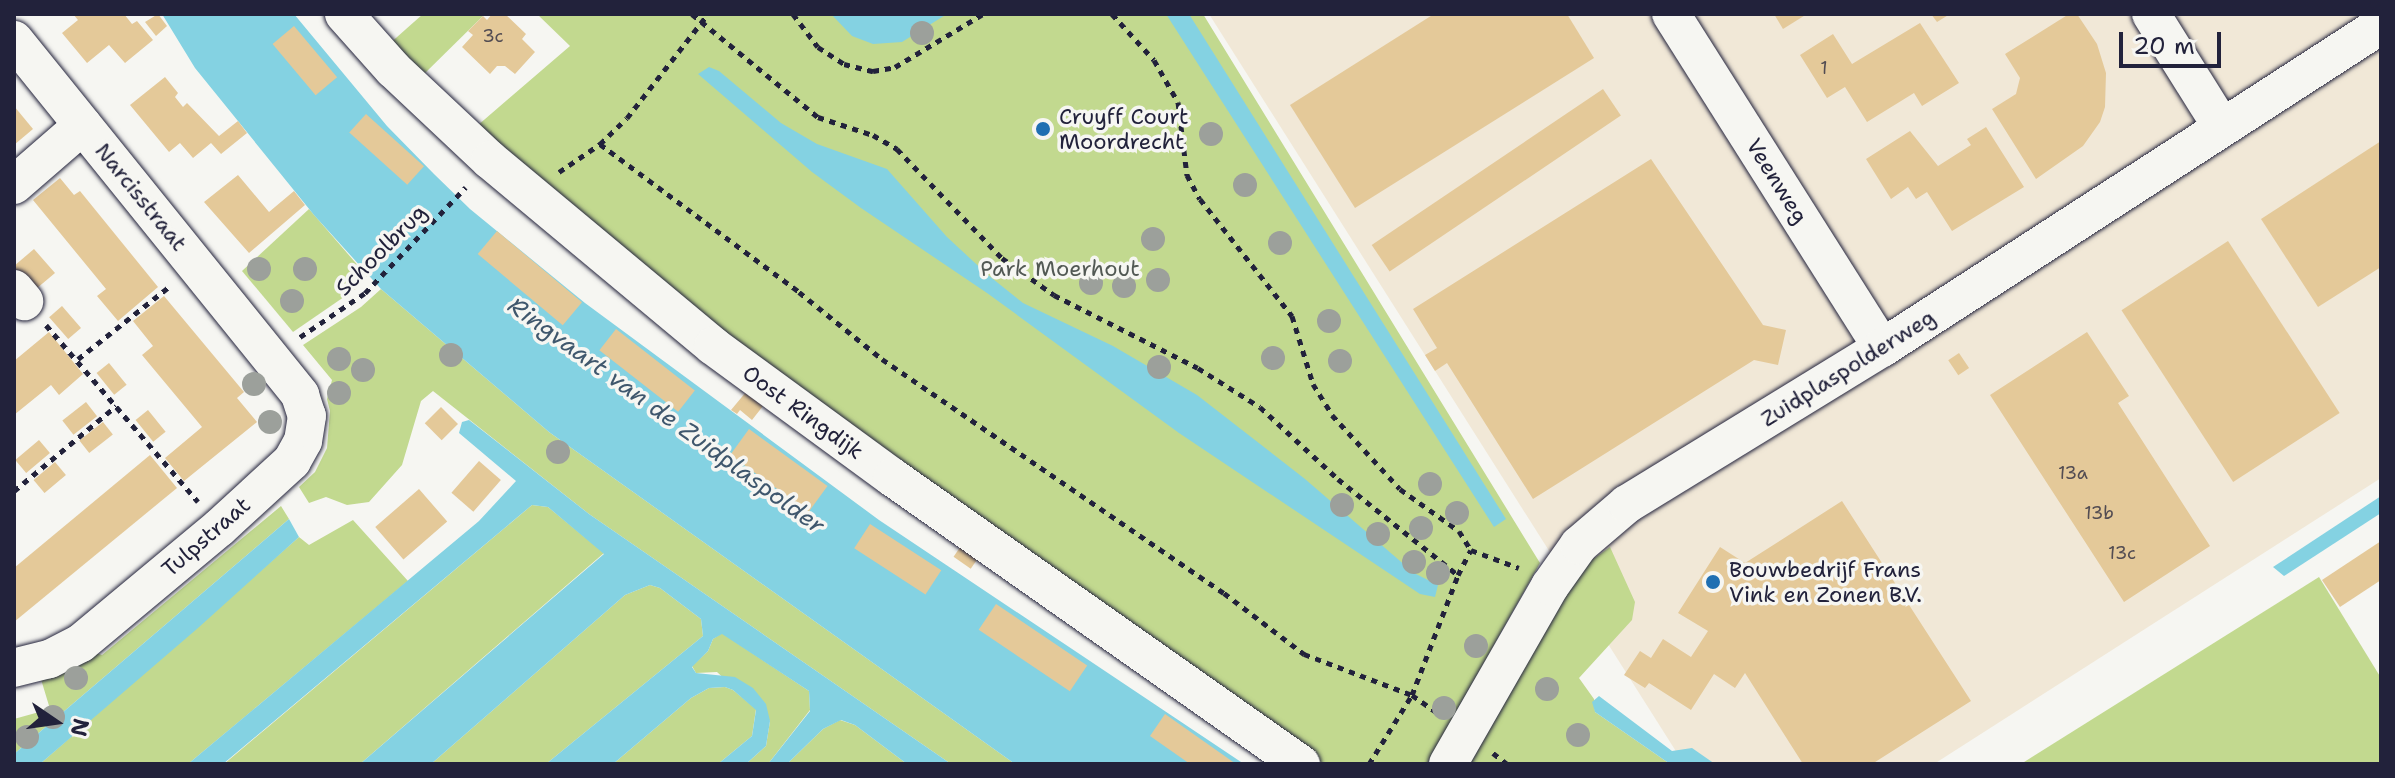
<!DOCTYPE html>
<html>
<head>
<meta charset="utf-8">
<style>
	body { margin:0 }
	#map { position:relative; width:2395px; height:778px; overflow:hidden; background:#f6f6f2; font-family:"Shantell Sans",sans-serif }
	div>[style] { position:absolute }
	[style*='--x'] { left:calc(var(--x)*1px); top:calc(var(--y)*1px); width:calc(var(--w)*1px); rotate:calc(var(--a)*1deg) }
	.built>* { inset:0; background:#f1e8d7 }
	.green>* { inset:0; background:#c2d98f }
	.water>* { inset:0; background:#84d2e2 }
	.building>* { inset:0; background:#e4c999; transform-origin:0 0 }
	.path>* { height:5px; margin-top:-2.5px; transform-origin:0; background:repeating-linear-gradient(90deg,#22223b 0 6px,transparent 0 12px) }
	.roads { filter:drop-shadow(0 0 2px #22223b) drop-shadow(0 0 2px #22223b) }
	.minor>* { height:38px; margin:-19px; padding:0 19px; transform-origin:19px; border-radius:19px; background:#f6f6f2 }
	.trees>* { width:24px; height:24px; margin:-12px; border-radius:50%; background:#9ca09b }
	.dots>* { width:22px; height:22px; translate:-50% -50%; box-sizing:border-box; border:4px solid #f6f6f2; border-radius:50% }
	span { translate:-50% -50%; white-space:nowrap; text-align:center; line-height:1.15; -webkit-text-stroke:7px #f6f6f2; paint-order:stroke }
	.number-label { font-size:18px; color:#524c52 }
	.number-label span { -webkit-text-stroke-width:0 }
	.poi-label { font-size:22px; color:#22223b }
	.left { translate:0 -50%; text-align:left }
	.street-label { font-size:22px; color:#22223b }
	.park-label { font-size:22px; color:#525954 }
	.water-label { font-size:24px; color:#3f576d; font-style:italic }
	.frame { position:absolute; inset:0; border:16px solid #22223b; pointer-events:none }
	.north { position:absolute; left:16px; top:682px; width:80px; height:80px; -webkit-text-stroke:6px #f6f6f2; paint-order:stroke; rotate:103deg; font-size:22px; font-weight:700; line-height:32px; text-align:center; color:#22223b }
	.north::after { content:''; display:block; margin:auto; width:28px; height:36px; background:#22223b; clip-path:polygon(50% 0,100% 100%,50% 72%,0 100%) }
	.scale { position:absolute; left:2119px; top:32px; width:102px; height:36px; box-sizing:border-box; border:4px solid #22223b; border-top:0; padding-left:10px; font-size:24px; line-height:28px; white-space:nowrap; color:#22223b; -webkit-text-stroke:6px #f6f6f2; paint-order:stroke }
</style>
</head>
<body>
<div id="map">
	<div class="built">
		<i style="clip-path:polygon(1209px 14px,2381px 14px,2381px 478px,1934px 764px,1684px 764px)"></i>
	</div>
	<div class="green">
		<i style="clip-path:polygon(423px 14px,485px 14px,419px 79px,388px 45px)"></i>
		<i style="clip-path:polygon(537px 14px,1203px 14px,1540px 563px,1427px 764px,1313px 764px,906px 483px,470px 132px,570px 46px)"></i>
		<i style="clip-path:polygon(309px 209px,367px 276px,357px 288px,293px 332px,242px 271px)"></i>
		<i style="clip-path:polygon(381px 289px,549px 432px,1015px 764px,951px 764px,589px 514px,433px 391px,421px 401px,402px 465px,369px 502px,347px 505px,326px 497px,309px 503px,299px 487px,315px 472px,327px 448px,330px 411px,327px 399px,332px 380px,303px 345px,361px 307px)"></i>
		<i style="clip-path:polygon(532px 505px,548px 507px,604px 553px,360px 764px,224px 764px)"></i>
		<i style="clip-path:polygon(281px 506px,289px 519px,14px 754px,14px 719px,50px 709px,40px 676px,86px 650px,102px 655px)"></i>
		<i style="clip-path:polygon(353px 520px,408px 581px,188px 764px,40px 764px,299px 537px,309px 545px)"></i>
		<i style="clip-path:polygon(1610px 547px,1635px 602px,1632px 620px,1579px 678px,1594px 699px,1595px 712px,1670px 764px,1463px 764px,1564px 580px)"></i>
		<i style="clip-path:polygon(2319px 577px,2381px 678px,2381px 764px,2021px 764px)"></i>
		<i style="clip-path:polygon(650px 585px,660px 588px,701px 619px,703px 636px,546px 764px,431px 764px,625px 595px)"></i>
		<i style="clip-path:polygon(722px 633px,809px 691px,810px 710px,768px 764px,746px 764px,766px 746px,770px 721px,717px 672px,696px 673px,692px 666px,708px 651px,713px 639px)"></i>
		<i style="clip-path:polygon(725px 687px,733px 690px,756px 709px,752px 736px,718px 764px,613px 764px,691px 698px,709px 688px)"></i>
		<i style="clip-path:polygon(840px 720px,855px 725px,907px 764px,787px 764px,823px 729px)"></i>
	</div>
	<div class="water">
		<i style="clip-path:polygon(162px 14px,294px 14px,387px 126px,434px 174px,470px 209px,585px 303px,879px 520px,1244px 764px,1015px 764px,549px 432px,381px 289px,314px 215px,195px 68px)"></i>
		<i style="clip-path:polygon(831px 14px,947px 14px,902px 42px,873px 44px,852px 36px)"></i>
		<i style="clip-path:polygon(1166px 14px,1189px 14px,1506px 519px,1494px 527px)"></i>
		<i style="clip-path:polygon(709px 67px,719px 71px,781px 123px,817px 144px,887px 169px,947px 237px,988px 275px,1023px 303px,1113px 346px,1197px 395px,1305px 479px,1414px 573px,1438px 585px,1435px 597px,1420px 594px,1179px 433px,987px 293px,861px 208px,812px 172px,698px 74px)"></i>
		<i style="clip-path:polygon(469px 420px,589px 514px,951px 764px,907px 764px,855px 725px,841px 720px,823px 729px,787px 764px,768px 764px,810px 711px,809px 691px,722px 634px,713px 639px,708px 651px,692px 667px,696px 673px,735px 677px,753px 688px,766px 704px,770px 721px,766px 746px,746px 764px,718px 764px,752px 736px,756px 710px,733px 690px,725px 687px,709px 688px,691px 698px,613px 764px,546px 764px,703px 636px,701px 619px,660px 588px,650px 585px,625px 595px,431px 764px,360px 764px,604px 554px,548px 507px,532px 505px,223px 764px,188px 764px,479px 521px,516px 481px,459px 433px,462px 422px)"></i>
		<i style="clip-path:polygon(2381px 496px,2381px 513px,2284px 576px,2273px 567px)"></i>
		<i style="clip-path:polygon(289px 519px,299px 537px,198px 628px,40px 764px,14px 764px,14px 754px)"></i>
		<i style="clip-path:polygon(1599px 696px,1672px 751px,1692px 748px,1715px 764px,1670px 764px,1595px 712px,1592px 702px)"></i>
	</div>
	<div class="building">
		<i style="clip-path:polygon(73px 14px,124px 14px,132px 24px,137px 21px,153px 40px,125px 63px,109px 45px,87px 63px,62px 33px,78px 20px)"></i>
		<i style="clip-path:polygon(158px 14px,167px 26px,156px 36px,145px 22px)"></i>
		<i style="clip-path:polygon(492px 14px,505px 14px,526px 34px,522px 39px,535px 52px,515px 74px,505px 66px,497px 66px,490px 74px,462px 47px,473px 35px,468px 31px,483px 16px,487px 20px)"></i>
		<i style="clip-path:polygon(1434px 14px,1567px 14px,1594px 58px,1355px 208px,1290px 105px)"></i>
		<i style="clip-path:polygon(1774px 14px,1807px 14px,1783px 29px)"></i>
		<i style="clip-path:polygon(1931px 14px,1950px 14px,1937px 22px)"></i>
		<i style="clip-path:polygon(2069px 14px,2077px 14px,2097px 44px,2106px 73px,2105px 107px,2100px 122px,2083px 146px,2036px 179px,1992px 109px,2016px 94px,2020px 78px,2005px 54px)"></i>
		<i style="clip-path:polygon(1920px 23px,1959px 83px,1922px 106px,1914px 93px,1867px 122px,1845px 87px,1827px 98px,1800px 55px,1833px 34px,1852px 64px)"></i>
		<i style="left:294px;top:26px;width:67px;height:28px;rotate:50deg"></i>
		<i style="clip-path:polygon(165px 77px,178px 93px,175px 97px,183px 107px,187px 103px,219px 136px,238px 121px,247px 133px,221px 154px,211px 143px,193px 158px,180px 143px,169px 152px,130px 105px)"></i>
		<i style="left:1603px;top:89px;width:32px;height:279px;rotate:56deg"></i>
		<i style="clip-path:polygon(14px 106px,33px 129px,14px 145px)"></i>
		<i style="left:366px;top:114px;width:78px;height:25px;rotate:42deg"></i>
		<i style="clip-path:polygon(1986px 127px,2024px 187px,1952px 231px,1927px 192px,1916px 199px,1908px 187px,1891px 199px,1866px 159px,1910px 131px,1938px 166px,1971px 145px,1967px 139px)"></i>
		<i style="clip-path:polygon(2381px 141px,2381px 267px,2318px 307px,2261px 219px)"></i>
		<i style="clip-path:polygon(1651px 159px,1763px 325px,1786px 330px,1778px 365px,1754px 360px,1533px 499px,1447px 363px,1435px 371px,1425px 355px,1437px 348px,1413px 309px)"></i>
		<i style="clip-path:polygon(238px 175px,269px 212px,294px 191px,305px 205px,249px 253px,204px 202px)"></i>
		<i style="clip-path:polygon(60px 178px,74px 195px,80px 191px,158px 287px,118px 321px,97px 296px,106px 289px,33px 200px)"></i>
		<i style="left:497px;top:231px;width:111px;height:30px;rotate:40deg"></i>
		<i style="left:2228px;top:241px;width:205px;height:127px;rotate:57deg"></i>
		<i style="clip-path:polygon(34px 249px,55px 273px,30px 294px,14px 274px,14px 266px)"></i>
		<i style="clip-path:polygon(164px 296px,244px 392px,237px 398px,257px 422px,184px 481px,165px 458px,202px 427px,142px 355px,153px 346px,133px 321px)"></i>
		<i style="left:62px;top:306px;width:29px;height:17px;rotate:49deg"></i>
		<i style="left:616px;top:329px;width:100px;height:27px;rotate:38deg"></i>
		<i style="clip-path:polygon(49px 332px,83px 374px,59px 395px,51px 385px,14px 415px,14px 361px)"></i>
		<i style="clip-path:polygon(2087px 332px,2129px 396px,2118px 403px,2210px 546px,2124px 602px,1990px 395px)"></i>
		<i style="left:1959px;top:353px;width:18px;height:13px;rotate:56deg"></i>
		<i style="left:109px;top:363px;width:28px;height:16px;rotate:51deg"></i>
		<i style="clip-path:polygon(746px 392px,763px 406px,752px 420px,740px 410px,737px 414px,731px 410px)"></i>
		<i style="left:86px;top:402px;width:18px;height:30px;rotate:52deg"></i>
		<i style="left:441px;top:407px;width:24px;height:23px;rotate:45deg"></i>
		<i style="left:148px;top:410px;width:28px;height:16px;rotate:51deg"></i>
		<i style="left:103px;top:422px;width:16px;height:30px;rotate:52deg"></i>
		<i style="left:749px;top:429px;width:97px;height:32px;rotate:36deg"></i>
		<i style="left:39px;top:440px;width:17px;height:31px;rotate:50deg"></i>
		<i style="clip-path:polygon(150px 455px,177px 488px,14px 622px,14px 568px)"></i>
		<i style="left:479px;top:461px;width:29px;height:42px;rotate:41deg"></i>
		<i style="left:55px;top:462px;width:17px;height:28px;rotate:50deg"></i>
		<i style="left:419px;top:489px;width:43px;height:58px;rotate:49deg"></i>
		<i style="clip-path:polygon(1842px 501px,1971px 701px,1872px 764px,1803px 764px,1745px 673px,1735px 688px,1714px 674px,1691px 710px,1649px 683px,1645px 688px,1624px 675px,1640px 651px,1651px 658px,1663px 639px,1691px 657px,1708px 631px,1678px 613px,1720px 547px,1745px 563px)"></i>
		<i style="left:870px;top:524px;width:85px;height:29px;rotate:33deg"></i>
		<i style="clip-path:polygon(2381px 541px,2381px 580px,2340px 607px,2322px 580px)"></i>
		<i style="left:961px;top:546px;width:21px;height:13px;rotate:35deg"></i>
		<i style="left:996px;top:604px;width:110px;height:31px;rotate:34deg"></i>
		<i style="clip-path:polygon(1165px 714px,1236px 764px,1190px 764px,1150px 736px)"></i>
	</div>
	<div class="path">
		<i style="--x:692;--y:14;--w:163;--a:39.3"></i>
		<i style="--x:818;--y:117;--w:58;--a:18.1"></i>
		<i style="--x:873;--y:135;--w:28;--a:30"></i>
		<i style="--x:897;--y:149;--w:151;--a:46.1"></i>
		<i style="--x:1002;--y:258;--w:64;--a:35.4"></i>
		<i style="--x:1054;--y:295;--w:161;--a:26.9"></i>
		<i style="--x:1198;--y:368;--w:73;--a:32.2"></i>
		<i style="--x:1260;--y:407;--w:106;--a:42.7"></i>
		<i style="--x:1338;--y:479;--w:154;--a:38.7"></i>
		<i style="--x:1458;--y:575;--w:28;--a:-63"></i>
		<i style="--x:793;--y:14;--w:41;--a:52.9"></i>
		<i style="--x:818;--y:47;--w:31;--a:33"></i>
		<i style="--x:844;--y:64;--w:30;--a:14"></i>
		<i style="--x:873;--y:71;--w:22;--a:-10"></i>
		<i style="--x:895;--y:67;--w:103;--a:-31.1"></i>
		<i style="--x:1112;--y:14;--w:62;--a:47.6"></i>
		<i style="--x:1154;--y:60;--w:48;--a:60.3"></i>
		<i style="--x:1178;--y:102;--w:74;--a:83"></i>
		<i style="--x:1187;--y:175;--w:27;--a:62"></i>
		<i style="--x:1200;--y:199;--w:149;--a:51.8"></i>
		<i style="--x:1292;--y:316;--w:71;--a:72.8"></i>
		<i style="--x:1313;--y:384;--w:36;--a:58"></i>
		<i style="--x:1332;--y:415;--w:100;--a:47.4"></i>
		<i style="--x:1400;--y:489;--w:72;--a:35.4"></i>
		<i style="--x:1459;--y:531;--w:22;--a:58"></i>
		<i style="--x:1471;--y:550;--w:51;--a:20.6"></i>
		<i style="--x:600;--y:144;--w:248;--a:36.6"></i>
		<i style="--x:799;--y:292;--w:107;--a:38.9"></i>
		<i style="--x:882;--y:359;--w:414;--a:34.4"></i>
		<i style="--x:1224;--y:593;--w:101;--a:37.3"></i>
		<i style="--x:1304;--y:654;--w:116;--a:20.8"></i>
		<i style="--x:1412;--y:695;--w:29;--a:35"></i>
		<i style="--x:559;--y:172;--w:50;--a:-34.3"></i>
		<i style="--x:600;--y:144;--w:37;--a:-44"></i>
		<i style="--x:627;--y:118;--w:132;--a:-52.1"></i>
		<i style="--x:46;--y:325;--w:233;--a:49.3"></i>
		<i style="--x:300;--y:337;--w:78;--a:-34.1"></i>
		<i style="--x:365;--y:293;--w:146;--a:-46.4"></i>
		<i style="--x:78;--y:359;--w:117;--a:-38.4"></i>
		<i style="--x:14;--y:491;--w:133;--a:-39.8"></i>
		<i style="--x:1493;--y:753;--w:18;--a:38"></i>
		<i style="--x:1369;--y:764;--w:81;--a:-58.1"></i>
		<i style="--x:1412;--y:695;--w:129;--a:-69"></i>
	</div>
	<div class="roads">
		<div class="minor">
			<i style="--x:344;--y:14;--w:74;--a:48.3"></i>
			<i style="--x:393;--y:69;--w:133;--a:43.2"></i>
			<i style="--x:490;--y:160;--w:290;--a:39.8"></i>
			<i style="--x:713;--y:346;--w:222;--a:36.2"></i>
			<i style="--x:892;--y:477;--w:500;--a:35.1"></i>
			<i style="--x:1671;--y:14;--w:395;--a:57.7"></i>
			<i style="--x:2151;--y:14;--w:133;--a:57.9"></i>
			<i style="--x:14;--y:40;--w:456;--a:51.1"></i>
			<i style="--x:300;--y:395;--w:22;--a:72"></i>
			<i style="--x:307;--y:416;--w:25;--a:99"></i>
			<i style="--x:303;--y:441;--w:23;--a:119"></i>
			<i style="--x:292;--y:461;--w:99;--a:137.5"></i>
			<i style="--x:219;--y:528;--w:180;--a:140.2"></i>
			<i style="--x:81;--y:643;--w:36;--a:153"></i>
			<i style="--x:49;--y:659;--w:36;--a:166"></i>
			<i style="--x:14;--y:185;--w:91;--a:-41"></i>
			<i style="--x:14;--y:289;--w:16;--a:50"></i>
			<i style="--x:1448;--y:764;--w:205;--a:-60.2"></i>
			<i style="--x:1550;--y:586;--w:50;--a:-54.7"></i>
			<i style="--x:1579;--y:545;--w:63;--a:-40.5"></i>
			<i style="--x:1627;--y:504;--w:299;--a:-31.5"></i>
			<i style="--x:1882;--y:348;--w:594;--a:-32.91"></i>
		</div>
	</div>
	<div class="trees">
		<i style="left:922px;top:33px"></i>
		<i style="left:1211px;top:134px"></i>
		<i style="left:1245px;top:185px"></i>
		<i style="left:1153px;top:239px"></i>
		<i style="left:1280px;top:243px"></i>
		<i style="left:259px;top:269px"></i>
		<i style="left:305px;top:269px"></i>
		<i style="left:1158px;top:280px"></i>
		<i style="left:1091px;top:283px"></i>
		<i style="left:1124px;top:286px"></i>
		<i style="left:292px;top:301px"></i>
		<i style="left:1329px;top:321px"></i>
		<i style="left:451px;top:355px"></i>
		<i style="left:1273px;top:358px"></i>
		<i style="left:339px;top:359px"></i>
		<i style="left:1340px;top:361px"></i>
		<i style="left:1159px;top:367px"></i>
		<i style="left:363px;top:370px"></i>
		<i style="left:254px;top:384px"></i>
		<i style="left:339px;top:393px"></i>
		<i style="left:270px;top:422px"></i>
		<i style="left:558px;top:452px"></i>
		<i style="left:1430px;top:484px"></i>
		<i style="left:1342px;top:505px"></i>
		<i style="left:1457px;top:513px"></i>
		<i style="left:1421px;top:528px"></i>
		<i style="left:1378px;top:534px"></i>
		<i style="left:1414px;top:562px"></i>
		<i style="left:1438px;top:573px"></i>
		<i style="left:1476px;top:646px"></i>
		<i style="left:76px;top:678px"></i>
		<i style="left:1547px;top:689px"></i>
		<i style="left:1444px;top:708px"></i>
		<i style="left:53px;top:717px"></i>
		<i style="left:1578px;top:735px"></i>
		<i style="left:27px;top:737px"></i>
	</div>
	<div class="dots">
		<i style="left:1043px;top:129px;background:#1f6fb2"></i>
		<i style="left:1713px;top:582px;background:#1f6fb2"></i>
	</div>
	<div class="number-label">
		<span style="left:493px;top:36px">3c</span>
		<span style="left:1824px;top:68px">1</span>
		<span style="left:2073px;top:473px">13a</span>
		<span style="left:2099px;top:513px">13b</span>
		<span style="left:2122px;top:553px">13c</span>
	</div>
	<div class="poi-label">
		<span class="left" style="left:1059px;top:129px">Cruyff Court<br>Moordrecht</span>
		<span class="left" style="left:1729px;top:582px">Bouwbedrijf Frans<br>Vink en Zonen B.V.</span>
	</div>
	<div class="street-label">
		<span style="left:1777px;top:181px;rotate:58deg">Veenweg</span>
		<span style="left:141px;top:197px;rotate:51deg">Narcisstraat</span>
		<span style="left:381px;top:250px;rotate:-45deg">Schoolbrug</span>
		<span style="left:1848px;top:368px;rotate:-32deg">Zuidplaspolderweg</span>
		<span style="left:803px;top:412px;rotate:36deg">Oost Ringdijk</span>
		<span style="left:206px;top:537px;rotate:-41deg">Tulpstraat</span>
	</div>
	<div class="park-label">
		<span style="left:1060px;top:269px">Park Moerhout</span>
	</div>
	<div class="water-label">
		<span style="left:666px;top:416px;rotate:36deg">Ringvaart van de Zuidplaspolder</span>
	</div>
	<div class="frame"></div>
	<div class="north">N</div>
	<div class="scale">20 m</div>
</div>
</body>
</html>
